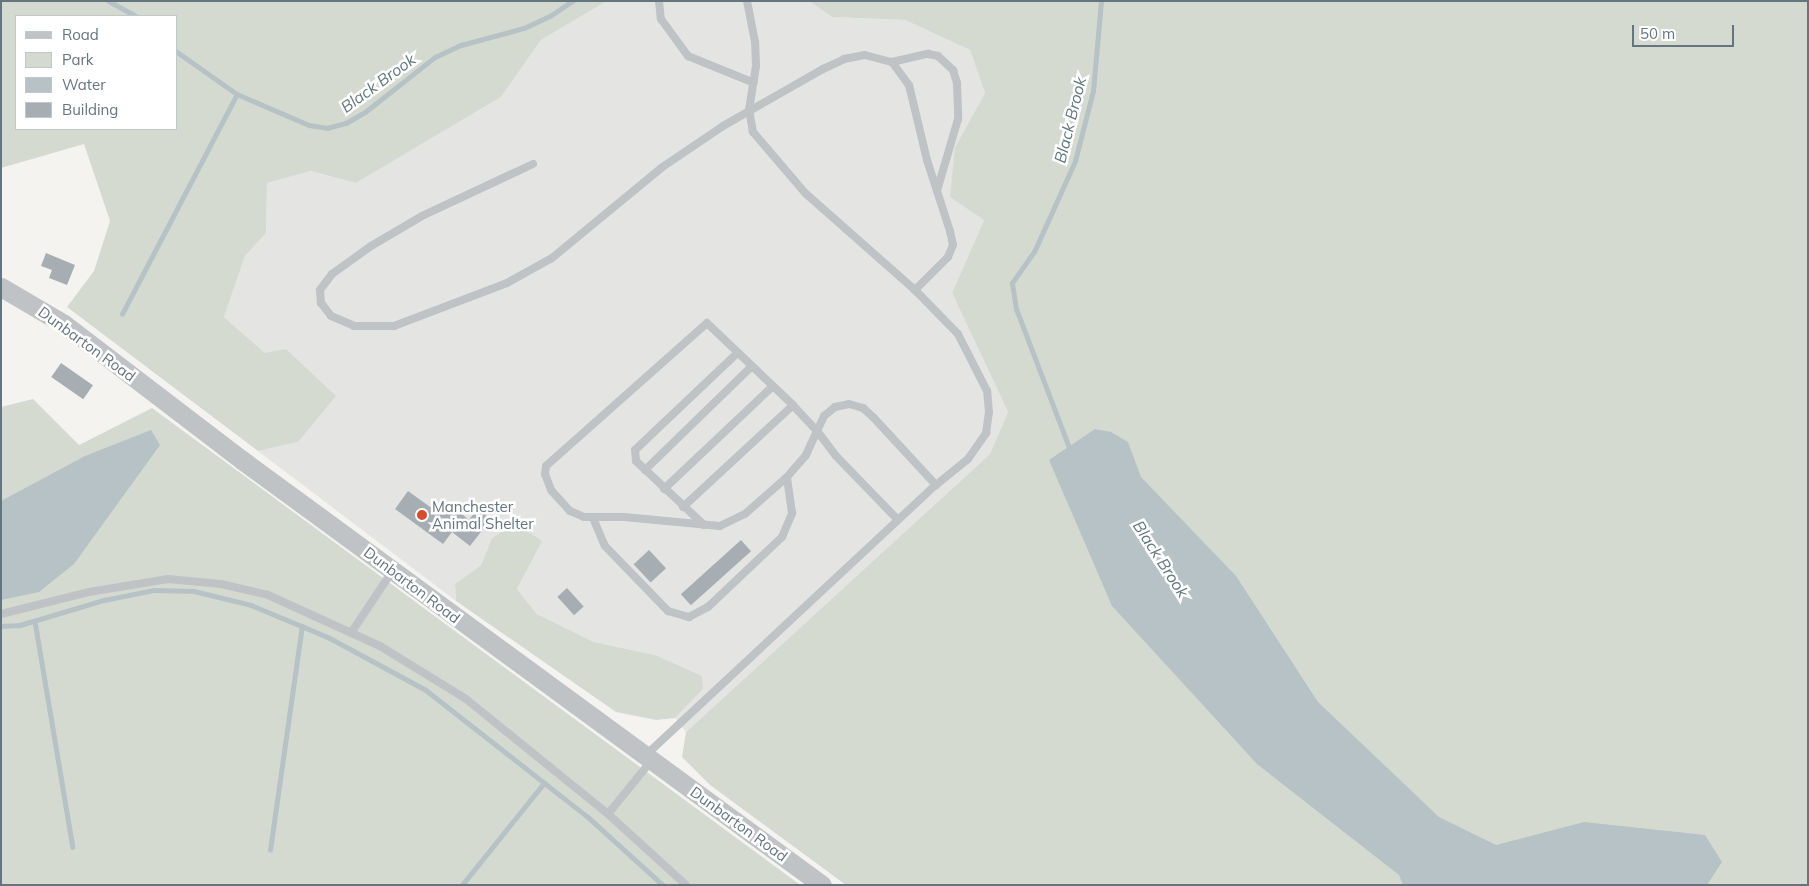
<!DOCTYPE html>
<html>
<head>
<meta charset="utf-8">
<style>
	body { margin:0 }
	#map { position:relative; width:1809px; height:886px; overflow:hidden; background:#f4f3f0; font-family:Mulish,sans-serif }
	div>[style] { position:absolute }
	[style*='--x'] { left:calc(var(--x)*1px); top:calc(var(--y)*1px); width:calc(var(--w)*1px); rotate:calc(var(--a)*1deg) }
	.built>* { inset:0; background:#e4e5e3 }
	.green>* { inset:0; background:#d5dad1 }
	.water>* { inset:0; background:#b6c2c5 }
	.stream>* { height:4.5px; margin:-2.25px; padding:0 2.25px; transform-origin:2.25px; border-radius:2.25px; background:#b6c2c5 }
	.building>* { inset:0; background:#a7aeb3; transform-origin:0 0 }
	.service>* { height:8px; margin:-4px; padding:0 4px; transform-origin:4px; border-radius:4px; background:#bfc3c6 }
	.tertiary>* { height:19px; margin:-9.5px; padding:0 9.5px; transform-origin:9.5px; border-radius:9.5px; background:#bfc3c6 }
	.dots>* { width:14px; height:14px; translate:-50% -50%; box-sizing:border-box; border:2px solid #fff; border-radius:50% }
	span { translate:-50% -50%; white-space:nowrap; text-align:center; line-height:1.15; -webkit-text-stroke:5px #fff; paint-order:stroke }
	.street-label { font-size:15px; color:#65757f }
	.poi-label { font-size:15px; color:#65757f }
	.left { translate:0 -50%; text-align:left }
	.water-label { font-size:16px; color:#60777c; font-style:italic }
	.frame { position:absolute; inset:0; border:2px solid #65757f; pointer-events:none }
	.legend { position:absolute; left:15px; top:15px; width:162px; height:115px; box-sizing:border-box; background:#fff; border:1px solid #c1c8cc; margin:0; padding:6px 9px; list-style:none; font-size:15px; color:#65757f }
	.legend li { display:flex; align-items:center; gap:10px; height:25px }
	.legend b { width:25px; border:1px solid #c1c8cc }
	.scale { position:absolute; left:1632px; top:25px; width:102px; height:22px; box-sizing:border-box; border:2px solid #65757f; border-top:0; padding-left:6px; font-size:15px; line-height:18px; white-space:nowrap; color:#65757f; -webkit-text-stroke:4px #fff; paint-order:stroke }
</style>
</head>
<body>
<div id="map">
	<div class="built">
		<i style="clip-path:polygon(607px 1px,809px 1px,832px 17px,905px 20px,970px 50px,985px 93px,955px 147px,984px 220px,952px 293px,1008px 412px,990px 454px,686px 732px,675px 718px,703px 689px,655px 655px,594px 642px,537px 614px,517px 589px,541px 541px,517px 523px,492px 538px,481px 565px,455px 584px,456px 601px,258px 451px,298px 442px,265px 353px,224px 317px,245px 256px,266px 233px,267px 182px,309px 171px,356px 183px,501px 97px,541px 40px)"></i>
	</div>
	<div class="green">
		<i style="clip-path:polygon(evenodd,1px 1px,607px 1px,541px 40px,501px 97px,356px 183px,310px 171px,267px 183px,266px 233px,245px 256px,224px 317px,265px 353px,286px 349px,336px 396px,298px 442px,258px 451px,67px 307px,94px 271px,110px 221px,84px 144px,1px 168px,1px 1px,16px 16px,176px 16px,176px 129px,16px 129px,16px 16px)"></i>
		<i style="clip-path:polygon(809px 1px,1808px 1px,1808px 885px,846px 885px,710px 785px,682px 757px,686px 732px,990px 454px,1008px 412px,952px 293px,984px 220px,950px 197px,955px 147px,985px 93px,970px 50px,905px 20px,832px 17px)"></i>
		<i style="clip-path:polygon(33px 399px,79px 445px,152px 408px,799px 884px,1px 885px,1px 407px)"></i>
		<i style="clip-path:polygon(516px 523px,542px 541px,517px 589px,537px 614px,594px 642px,655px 655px,702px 676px,703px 689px,675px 718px,656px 720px,616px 712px,456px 601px,455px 584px,481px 565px,492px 538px)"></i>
	</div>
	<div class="water">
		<i style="clip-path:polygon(1095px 429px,1111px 432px,1128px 442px,1141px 477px,1236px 576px,1318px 702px,1439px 817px,1496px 845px,1584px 822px,1705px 835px,1722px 862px,1707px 885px,1403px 885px,1399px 875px,1257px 764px,1112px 606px,1049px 460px)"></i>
		<i style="clip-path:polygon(151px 430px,160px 445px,74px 564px,39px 592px,1px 600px,1px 501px,85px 456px)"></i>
	</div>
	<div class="stream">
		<i style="--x:109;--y:1;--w:31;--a:29"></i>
		<i style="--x:176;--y:51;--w:75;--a:35.2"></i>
		<i style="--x:237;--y:94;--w:78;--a:23.3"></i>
		<i style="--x:309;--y:125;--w:18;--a:9"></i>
		<i style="--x:327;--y:128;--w:20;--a:-15"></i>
		<i style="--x:346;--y:123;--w:22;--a:-30"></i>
		<i style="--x:365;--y:112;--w:89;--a:-38.2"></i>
		<i style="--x:435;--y:57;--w:29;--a:-25"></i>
		<i style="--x:461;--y:45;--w:65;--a:-15.1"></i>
		<i style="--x:524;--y:28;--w:29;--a:-25"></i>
		<i style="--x:550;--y:16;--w:27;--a:-34"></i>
		<i style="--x:122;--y:314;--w:248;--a:-62.4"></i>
		<i style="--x:1071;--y:453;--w:154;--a:-110.9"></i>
		<i style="--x:1016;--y:309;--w:26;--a:-99"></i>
		<i style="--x:1012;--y:283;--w:38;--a:-55"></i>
		<i style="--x:1034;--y:252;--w:100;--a:-65.7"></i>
		<i style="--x:1075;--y:161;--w:72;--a:-75.6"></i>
		<i style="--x:1093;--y:91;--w:90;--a:-84.9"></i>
		<i style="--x:35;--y:621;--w:229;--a:80.5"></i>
		<i style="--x:1;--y:626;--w:19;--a:-3"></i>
		<i style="--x:20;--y:625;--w:88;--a:-16.6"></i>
		<i style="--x:104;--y:600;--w:51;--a:-11.3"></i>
		<i style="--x:154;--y:590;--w:40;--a:1.4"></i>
		<i style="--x:194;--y:591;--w:59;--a:13.8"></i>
		<i style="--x:251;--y:605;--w:83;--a:22.6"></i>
		<i style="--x:328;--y:637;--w:111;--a:28.4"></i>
		<i style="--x:426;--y:690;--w:206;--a:38.1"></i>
		<i style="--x:588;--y:817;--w:101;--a:42.2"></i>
		<i style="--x:270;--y:850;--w:226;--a:-81.9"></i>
		<i style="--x:462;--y:885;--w:131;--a:-51.2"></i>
	</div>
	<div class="building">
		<i style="clip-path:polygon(46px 253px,75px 265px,67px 285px,49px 278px,52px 270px,41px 266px)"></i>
		<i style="left:61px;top:363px;width:39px;height:17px;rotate:35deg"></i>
		<i style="clip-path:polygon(408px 491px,440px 514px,449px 503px,469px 520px,477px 509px,491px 519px,470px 546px,452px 532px,443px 544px,395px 509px)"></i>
		<i style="left:741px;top:540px;width:15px;height:81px;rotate:48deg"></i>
		<i style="left:649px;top:550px;width:25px;height:21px;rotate:47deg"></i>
		<i style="left:567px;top:588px;width:25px;height:13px;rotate:48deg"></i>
	</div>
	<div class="service">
		<i style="--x:659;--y:1;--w:18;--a:84"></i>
		<i style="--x:661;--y:19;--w:46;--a:53.9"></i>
		<i style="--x:688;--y:56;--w:71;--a:22.2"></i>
		<i style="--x:892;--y:62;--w:37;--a:-13"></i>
		<i style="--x:928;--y:54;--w:10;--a:11"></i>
		<i style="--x:938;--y:56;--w:21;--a:43"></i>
		<i style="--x:953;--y:70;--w:14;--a:73"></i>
		<i style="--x:957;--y:83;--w:36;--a:88"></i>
		<i style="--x:958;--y:119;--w:75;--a:106.3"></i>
		<i style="--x:533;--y:164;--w:123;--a:154.9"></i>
		<i style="--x:422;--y:216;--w:59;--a:149.5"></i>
		<i style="--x:371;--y:246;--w:48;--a:144.3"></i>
		<i style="--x:332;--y:274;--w:20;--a:127"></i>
		<i style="--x:320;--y:290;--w:13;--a:86"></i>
		<i style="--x:321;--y:303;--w:16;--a:52"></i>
		<i style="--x:331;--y:316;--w:25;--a:23"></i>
		<i style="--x:354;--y:326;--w:40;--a:0"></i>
		<i style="--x:394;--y:326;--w:121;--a:-20.8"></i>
		<i style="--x:507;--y:283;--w:51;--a:-29.1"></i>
		<i style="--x:552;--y:258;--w:141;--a:-39.5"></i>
		<i style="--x:661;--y:168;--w:75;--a:-34.1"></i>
		<i style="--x:723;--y:126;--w:115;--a:-29.7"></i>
		<i style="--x:823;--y:69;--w:23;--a:-25"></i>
		<i style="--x:844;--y:59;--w:21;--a:-11"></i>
		<i style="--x:865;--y:55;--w:28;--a:15"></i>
		<i style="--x:892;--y:62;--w:29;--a:54"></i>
		<i style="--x:909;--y:85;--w:77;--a:76.5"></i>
		<i style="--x:927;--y:160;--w:75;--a:72.1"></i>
		<i style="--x:950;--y:231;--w:14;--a:78"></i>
		<i style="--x:953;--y:245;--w:13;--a:113"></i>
		<i style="--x:948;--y:257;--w:47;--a:135"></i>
		<i style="--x:645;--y:470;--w:148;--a:-44.2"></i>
		<i style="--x:664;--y:489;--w:149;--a:-43.4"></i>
		<i style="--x:683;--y:507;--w:150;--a:-42.8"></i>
		<i style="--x:593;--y:518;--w:30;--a:67"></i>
		<i style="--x:605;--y:546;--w:91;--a:45.9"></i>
		<i style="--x:668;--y:611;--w:22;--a:16"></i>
		<i style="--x:689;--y:617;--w:21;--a:-28"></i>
		<i style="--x:708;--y:607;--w:102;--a:-43.4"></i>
		<i style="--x:782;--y:537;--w:26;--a:-67"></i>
		<i style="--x:792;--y:513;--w:36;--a:-98"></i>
		<i style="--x:898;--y:520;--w:89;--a:-134.1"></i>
		<i style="--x:836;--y:456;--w:31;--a:-127"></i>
		<i style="--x:817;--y:431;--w:35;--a:-133"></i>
		<i style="--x:793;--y:405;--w:119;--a:-136.4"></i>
		<i style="--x:707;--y:323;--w:215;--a:138.4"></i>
		<i style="--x:546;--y:466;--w:8;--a:97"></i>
		<i style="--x:545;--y:474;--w:17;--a:69"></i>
		<i style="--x:551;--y:490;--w:28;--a:48"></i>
		<i style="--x:570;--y:511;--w:15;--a:23"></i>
		<i style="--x:584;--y:517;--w:40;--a:0"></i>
		<i style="--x:624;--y:517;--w:96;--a:5.4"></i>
		<i style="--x:720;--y:526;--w:28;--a:-26"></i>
		<i style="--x:745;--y:514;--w:56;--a:-41.4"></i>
		<i style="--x:787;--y:477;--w:29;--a:-49"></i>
		<i style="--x:806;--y:455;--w:12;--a:-66"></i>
		<i style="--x:811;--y:444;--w:14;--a:-65"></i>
		<i style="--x:817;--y:431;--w:17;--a:-65"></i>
		<i style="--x:824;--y:416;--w:14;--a:-39"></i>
		<i style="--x:835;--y:407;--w:14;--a:-12"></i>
		<i style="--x:849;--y:404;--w:15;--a:16"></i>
		<i style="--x:863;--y:408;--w:13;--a:42"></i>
		<i style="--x:873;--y:417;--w:93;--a:47.2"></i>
		<i style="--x:704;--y:525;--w:93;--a:-136.7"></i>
		<i style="--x:636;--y:461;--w:11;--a:-95"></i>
		<i style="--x:635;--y:450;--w:139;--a:-43.5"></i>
		<i style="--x:1;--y:614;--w:91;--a:-14"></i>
		<i style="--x:89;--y:592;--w:80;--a:-9.3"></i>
		<i style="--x:168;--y:579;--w:53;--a:5.4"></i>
		<i style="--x:221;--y:584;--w:48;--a:13.2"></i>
		<i style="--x:268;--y:595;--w:123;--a:24.5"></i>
		<i style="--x:380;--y:646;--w:101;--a:31.6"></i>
		<i style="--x:466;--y:699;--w:183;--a:39"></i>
		<i style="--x:608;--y:814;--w:105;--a:42.3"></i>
		<i style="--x:351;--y:633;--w:76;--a:-56.3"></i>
		<i style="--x:646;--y:755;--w:396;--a:-43"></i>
		<i style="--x:936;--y:485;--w:41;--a:-39.1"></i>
		<i style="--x:968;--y:459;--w:32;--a:-55"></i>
		<i style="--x:986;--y:433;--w:21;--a:-82"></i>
		<i style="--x:989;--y:412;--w:21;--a:-95"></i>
		<i style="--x:987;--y:391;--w:64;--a:-117"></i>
		<i style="--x:958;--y:334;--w:62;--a:-134.3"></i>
		<i style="--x:915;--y:290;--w:145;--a:-138.6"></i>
		<i style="--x:806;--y:194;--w:82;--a:-130.5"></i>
		<i style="--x:753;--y:132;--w:22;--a:-100"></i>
		<i style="--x:749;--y:110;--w:45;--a:-81"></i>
		<i style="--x:756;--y:66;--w:24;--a:-92"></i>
		<i style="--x:755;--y:42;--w:42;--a:-101"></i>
		<i style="--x:608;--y:814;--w:68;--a:-50.9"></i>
	</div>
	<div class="tertiary">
		<i style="--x:1;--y:287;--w:73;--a:30.4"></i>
		<i style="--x:64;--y:324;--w:224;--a:37.4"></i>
		<i style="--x:242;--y:460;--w:719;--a:36.23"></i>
	</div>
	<div class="dots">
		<i style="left:422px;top:515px;background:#d54c2f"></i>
	</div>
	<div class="street-label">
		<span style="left:87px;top:344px;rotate:36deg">Dunbarton Road</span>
		<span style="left:412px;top:585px;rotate:37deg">Dunbarton Road</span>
		<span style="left:739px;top:824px;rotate:36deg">Dunbarton Road</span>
	</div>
	<div class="poi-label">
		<span class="left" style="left:432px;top:515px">Manchester<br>Animal Shelter</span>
	</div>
	<div class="water-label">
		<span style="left:378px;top:83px;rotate:-36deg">Black Brook</span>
		<span style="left:1070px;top:120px;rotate:-76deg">Black Brook</span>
		<span style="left:1161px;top:559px;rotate:57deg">Black Brook</span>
	</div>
	<div class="frame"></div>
	<ul class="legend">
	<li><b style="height:6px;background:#bfc3c6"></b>Road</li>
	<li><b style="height:14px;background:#d5dad1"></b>Park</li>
	<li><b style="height:14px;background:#b6c2c5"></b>Water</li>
	<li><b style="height:14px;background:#a7aeb3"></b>Building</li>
	</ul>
	<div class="scale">50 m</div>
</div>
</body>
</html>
